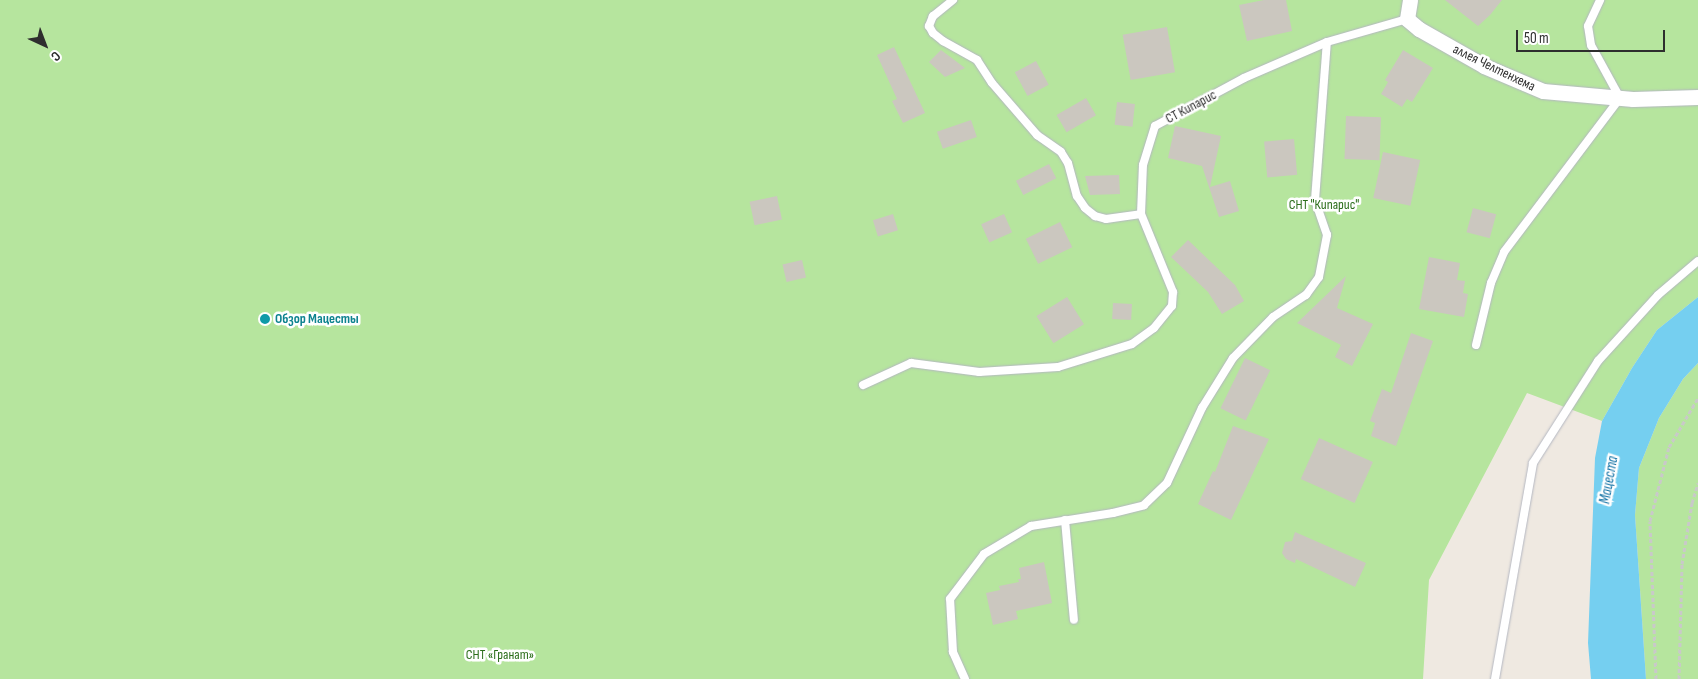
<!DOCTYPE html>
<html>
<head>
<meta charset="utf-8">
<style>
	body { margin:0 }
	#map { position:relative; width:1698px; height:679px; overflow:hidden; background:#efe9e1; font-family:"Sofia Sans Condensed",sans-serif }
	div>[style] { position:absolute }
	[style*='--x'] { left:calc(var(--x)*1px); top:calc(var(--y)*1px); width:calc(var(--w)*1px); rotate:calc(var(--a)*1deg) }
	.green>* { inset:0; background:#b6e59e }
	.water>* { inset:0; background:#75cff0 }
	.building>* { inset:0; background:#cbc7bf; transform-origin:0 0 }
	.path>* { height:3px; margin-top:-1.5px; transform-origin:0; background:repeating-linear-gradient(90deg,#c9c9c9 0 4px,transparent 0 6.5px) }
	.roads { filter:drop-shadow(0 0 1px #b4b7c1) drop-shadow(0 0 1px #b4b7c1) }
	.lane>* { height:8px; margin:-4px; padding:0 4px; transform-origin:4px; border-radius:4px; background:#fff }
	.street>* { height:15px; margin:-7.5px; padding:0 7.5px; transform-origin:7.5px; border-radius:7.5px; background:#fff }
	.dots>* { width:14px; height:14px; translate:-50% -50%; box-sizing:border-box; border:2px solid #fff; border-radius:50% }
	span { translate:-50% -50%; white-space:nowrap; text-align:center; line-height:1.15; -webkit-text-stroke:5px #fff; paint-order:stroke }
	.street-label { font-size:14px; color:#2e2e2e }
	.park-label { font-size:14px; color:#2c6e1b }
	.culture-label { font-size:14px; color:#0d838f; font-weight:700 }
	.left { translate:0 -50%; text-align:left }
	.water-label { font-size:15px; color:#0d6fa3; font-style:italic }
	.north { position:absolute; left:20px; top:20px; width:50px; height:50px; -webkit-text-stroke:4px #fff; paint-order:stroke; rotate:137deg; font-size:14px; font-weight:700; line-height:20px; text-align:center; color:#2e2e2e }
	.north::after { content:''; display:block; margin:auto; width:18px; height:22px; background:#2e2e2e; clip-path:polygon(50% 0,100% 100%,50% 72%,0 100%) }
	.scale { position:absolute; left:1516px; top:30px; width:149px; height:22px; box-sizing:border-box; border:2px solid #2e2e2e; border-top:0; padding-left:6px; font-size:15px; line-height:18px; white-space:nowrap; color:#2e2e2e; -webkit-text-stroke:4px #fff; paint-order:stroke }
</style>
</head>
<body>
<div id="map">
	<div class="green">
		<i style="clip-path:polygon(0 0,1698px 0,1698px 297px,1657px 330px,1632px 368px,1602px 421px,1527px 393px,1429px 580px,1423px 679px,0 679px)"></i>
		<i style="clip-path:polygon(1698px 363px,1698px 679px,1646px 679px,1635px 515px,1639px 468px,1659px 418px,1683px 379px)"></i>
	</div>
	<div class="water">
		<i style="clip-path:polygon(1698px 297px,1698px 363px,1683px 379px,1659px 418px,1639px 468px,1635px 515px,1646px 679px,1591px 679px,1588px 643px,1595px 458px,1602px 421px,1632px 368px,1657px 330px)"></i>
	</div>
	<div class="building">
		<i style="clip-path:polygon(1264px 0,1286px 0,1292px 31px,1247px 41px,1239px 5px)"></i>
		<i style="clip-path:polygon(1445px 0,1502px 0,1490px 15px,1478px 26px)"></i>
		<i style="left:1167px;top:27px;width:46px;height:45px;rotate:80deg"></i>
		<i style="clip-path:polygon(894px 47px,925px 113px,903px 123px,892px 101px,897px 99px,877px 55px)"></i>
		<i style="clip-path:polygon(941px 50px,965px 68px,945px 77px,929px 62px)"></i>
		<i style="clip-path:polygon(1403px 50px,1433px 68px,1412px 102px,1407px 99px,1402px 107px,1381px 94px,1388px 82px,1385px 80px)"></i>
		<i style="left:1036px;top:61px;width:27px;height:24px;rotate:62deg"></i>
		<i style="left:1086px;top:98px;width:20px;height:34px;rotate:60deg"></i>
		<i style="left:1117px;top:102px;width:18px;height:23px;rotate:6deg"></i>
		<i style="left:1346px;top:116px;width:35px;height:43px;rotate:2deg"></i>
		<i style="left:971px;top:120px;width:18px;height:36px;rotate:71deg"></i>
		<i style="clip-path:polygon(1175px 126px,1221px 136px,1210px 187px,1230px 181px,1239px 211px,1219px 217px,1202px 166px,1168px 158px)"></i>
		<i style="left:1294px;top:139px;width:36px;height:30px;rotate:85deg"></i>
		<i style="left:1383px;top:152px;width:38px;height:47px;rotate:12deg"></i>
		<i style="left:1049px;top:164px;width:16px;height:37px;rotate:63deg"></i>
		<i style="clip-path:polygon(1119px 175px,1120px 194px,1090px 195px,1085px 176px)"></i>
		<i style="left:777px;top:196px;width:24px;height:28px;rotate:78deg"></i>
		<i style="left:1473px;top:208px;width:24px;height:25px;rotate:15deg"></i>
		<i style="left:893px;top:214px;width:17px;height:21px;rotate:73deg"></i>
		<i style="left:1004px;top:214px;width:20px;height:25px;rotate:66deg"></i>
		<i style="left:1060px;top:222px;width:28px;height:38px;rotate:64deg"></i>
		<i style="clip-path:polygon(1188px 240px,1235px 285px,1244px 301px,1222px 314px,1208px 292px,1171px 257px)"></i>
		<i style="clip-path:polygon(1429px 257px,1460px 263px,1457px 280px,1465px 281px,1463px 293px,1468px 294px,1464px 317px,1419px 309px)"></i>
		<i style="left:802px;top:260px;width:18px;height:20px;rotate:77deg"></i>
		<i style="clip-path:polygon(1346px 276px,1337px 308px,1373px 324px,1352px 366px,1335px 357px,1341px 345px,1297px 323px)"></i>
		<i style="left:1067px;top:297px;width:32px;height:36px;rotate:58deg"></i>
		<i style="left:1113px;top:303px;width:19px;height:16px;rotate:3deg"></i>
		<i style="clip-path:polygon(1411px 333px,1433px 341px,1396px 446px,1371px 436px,1375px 423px,1370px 421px,1382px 389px,1391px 393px)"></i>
		<i style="left:1245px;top:358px;width:28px;height:56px;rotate:26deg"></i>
		<i style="clip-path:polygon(1233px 426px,1269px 439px,1231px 520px,1198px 504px,1213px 471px,1215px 472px)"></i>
		<i style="left:1319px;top:438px;width:59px;height:45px;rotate:24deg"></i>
		<i style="clip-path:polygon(1295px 532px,1366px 563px,1355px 587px,1296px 559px,1295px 563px,1286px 559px,1282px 553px,1285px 542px,1292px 541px)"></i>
		<i style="clip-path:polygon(1044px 562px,1052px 603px,1016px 611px,1018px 619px,993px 625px,986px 593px,1000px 590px,999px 586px,1019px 582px,1018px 579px,1021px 579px,1019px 568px)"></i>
	</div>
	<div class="path">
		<i style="--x:1656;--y:679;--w:158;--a:-92.2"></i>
		<i style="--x:1650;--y:521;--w:76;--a:-75.6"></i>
		<i style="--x:1669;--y:447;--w:57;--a:-59.4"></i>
		<i style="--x:1679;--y:679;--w:115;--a:-88.5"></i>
		<i style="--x:1682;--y:564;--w:62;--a:-80.7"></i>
		<i style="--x:1692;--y:503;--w:21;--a:-73"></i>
	</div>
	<div class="roads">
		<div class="lane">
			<i style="--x:953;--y:0;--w:26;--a:141"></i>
			<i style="--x:933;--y:16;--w:11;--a:112"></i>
			<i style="--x:929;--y:26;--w:8;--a:60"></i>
			<i style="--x:933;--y:33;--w:13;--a:39"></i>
			<i style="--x:943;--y:41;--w:39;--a:29"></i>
			<i style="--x:977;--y:60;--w:27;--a:57"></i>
			<i style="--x:992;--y:83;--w:69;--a:49.1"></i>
			<i style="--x:1037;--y:135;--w:29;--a:35"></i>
			<i style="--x:1061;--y:152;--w:13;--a:58"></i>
			<i style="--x:1068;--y:163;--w:34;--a:75"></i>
			<i style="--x:1077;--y:196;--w:14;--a:56"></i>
			<i style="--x:1085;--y:208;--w:13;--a:39"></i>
			<i style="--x:1095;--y:216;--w:11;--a:15"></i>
			<i style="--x:1106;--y:219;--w:35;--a:-8"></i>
			<i style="--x:1141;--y:214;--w:49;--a:-87.7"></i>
			<i style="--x:1143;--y:165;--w:41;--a:-72.9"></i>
			<i style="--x:1155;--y:126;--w:101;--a:-28.3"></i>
			<i style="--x:1244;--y:78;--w:90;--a:-23.4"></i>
			<i style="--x:1327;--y:42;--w:83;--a:-16"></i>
			<i style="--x:1476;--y:345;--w:64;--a:-76.4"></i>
			<i style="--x:1491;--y:283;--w:34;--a:-67"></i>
			<i style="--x:1504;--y:252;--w:193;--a:-53"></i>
			<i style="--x:1620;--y:98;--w:60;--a:-118.7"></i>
			<i style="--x:1591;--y:45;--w:19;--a:-99"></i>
			<i style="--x:1588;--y:26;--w:29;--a:-65"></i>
			<i style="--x:863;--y:385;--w:53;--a:-24.6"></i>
			<i style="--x:911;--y:363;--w:69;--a:7.5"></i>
			<i style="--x:979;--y:372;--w:79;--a:-3.6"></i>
			<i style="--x:1058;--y:367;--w:77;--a:-17.3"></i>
			<i style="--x:1132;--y:344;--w:27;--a:-36"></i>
			<i style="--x:1154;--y:328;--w:28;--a:-51"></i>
			<i style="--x:1172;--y:306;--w:14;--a:-86"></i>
			<i style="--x:1173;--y:292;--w:84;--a:-112.3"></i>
			<i style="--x:1065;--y:520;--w:100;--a:84.9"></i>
			<i style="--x:965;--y:679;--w:30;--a:-114"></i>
			<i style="--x:953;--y:652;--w:53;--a:-93.2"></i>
			<i style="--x:950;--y:599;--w:56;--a:-52.9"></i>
			<i style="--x:984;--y:554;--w:55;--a:-30.8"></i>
			<i style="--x:1031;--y:526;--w:83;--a:-9"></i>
			<i style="--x:1113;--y:513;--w:32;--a:-14"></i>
			<i style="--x:1144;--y:505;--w:32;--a:-44"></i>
			<i style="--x:1167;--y:483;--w:83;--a:-65"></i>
			<i style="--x:1202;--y:408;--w:59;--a:-58.2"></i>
			<i style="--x:1233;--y:358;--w:57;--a:-45.7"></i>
			<i style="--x:1273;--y:317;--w:40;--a:-34"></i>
			<i style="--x:1306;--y:295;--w:22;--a:-54"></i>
			<i style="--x:1319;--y:277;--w:43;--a:-79.2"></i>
			<i style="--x:1327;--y:235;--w:37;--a:-109"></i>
			<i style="--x:1315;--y:200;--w:158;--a:-85.7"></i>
			<i style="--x:1495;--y:679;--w:219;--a:-80"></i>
			<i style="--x:1533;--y:463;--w:121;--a:-57.5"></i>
			<i style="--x:1598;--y:361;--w:89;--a:-47.7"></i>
			<i style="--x:1658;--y:295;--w:52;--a:-40.4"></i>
		</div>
		<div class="street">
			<i style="--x:1410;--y:0;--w:19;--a:99"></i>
			<i style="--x:1407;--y:19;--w:16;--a:40"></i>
			<i style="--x:1419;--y:29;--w:75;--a:29.6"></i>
			<i style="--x:1484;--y:66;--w:64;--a:23"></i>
			<i style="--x:1543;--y:91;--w:90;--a:5.1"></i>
			<i style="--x:1633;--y:99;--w:65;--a:-1.8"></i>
		</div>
	</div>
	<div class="dots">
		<i style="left:265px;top:319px;background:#0f9aa8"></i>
	</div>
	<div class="street-label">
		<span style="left:1494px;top:68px;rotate:26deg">аллея Челтенхема</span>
		<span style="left:1191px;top:107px;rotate:-28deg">СТ Кипарис</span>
	</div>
	<div class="park-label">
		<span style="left:1324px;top:205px">СНТ "Кипарис"</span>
		<span style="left:500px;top:655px">СНТ «Гранат»</span>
	</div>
	<div class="culture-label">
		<span class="left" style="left:275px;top:319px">Обзор Мацесты</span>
	</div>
	<div class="water-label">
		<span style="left:1609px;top:480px;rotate:-80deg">Мацеста</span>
	</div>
	<div class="north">С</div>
	<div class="scale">50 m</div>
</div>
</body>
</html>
